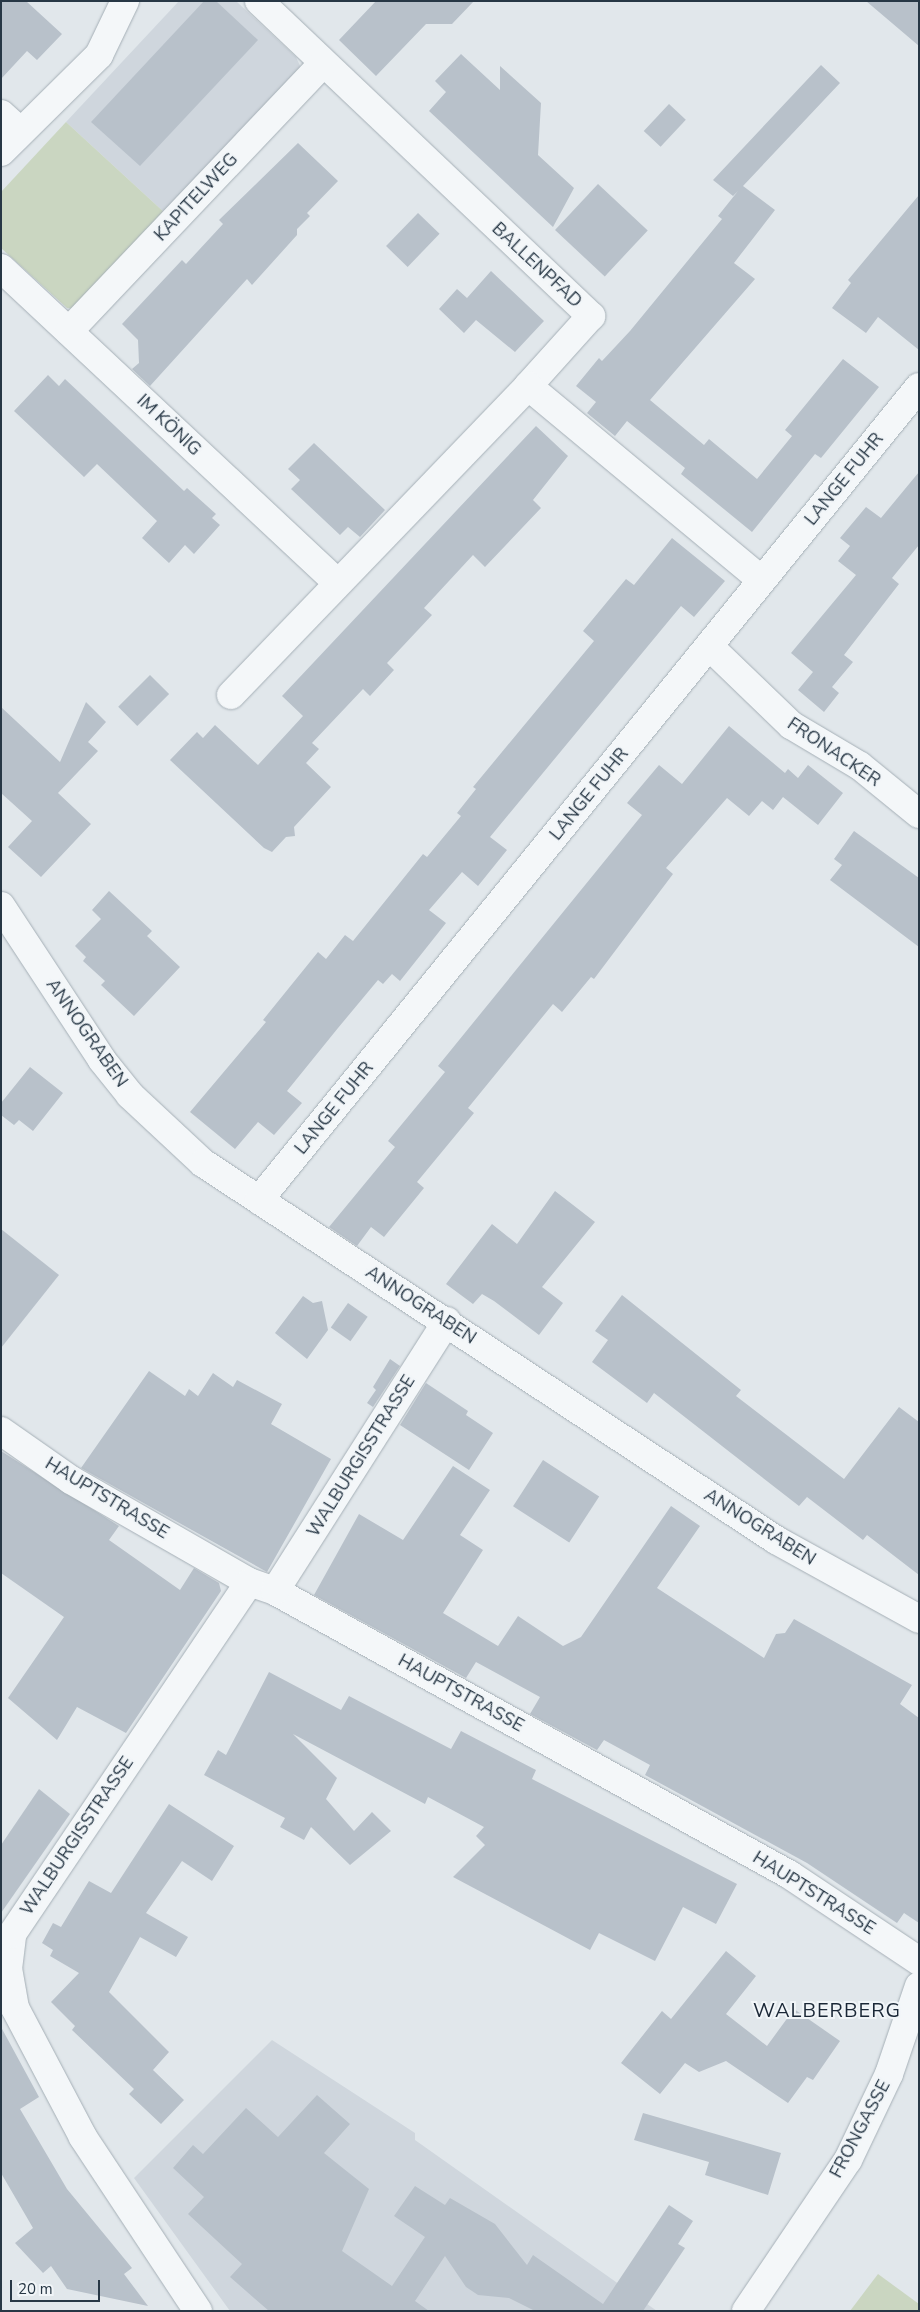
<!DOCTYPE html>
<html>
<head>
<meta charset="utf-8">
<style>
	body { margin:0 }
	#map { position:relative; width:920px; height:2312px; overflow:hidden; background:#e1e7eb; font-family:"Nunito Sans",sans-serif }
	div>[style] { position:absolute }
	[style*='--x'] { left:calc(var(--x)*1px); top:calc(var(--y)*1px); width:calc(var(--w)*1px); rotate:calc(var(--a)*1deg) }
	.built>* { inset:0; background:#cfd6dd }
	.green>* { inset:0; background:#cad6c1 }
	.building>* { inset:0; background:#b8c1ca; transform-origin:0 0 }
	.roads { filter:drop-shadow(0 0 1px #a5afb6) drop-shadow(0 0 1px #a5afb6) }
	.minor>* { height:28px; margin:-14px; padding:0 14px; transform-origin:14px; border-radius:14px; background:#f4f7f9 }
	span { translate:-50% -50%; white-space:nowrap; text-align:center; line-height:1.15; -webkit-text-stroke:4px #f1f5f8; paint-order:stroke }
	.street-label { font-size:18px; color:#273745 }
	.quarter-label { font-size:20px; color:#1a2736; letter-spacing:1px }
	.frame { position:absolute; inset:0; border:2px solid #273745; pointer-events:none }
	.scale { position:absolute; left:10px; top:2280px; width:90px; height:22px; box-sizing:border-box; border:2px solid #273745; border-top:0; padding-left:6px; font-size:15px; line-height:18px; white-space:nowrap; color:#273745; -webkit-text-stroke:4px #f1f5f8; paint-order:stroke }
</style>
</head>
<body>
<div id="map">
	<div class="built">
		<i style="clip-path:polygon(179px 1px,236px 1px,296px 57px,300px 66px,298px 73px,166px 214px,66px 122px)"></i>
		<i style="clip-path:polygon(272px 2040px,415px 2133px,415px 2140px,657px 2311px,230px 2311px,134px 2178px)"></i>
	</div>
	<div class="green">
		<i style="clip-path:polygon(66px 122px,166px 214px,75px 309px,67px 308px,1px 248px,1px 192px)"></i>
		<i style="clip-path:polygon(878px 2274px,919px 2304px,919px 2311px,850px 2311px)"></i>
	</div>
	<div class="building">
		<i style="clip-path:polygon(1px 1px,26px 1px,62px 34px,37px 60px,27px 51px,1px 79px)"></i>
		<i style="clip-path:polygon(204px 1px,216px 1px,258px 40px,140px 166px,91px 122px)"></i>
		<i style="clip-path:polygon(376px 1px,474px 1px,452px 24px,426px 24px,376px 76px,339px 40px)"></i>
		<i style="clip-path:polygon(866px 1px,919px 1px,919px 46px,899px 29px)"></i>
		<i style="clip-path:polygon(461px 54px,500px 90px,500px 66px,541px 103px,538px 155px,574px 188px,553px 227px,429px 111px,446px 92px,435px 81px)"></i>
		<i style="clip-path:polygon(821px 65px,840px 83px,743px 186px,775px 210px,734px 263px,755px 279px,650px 400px,704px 445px,709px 439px,757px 479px,792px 436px,785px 430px,843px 359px,879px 387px,821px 458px,815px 454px,752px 532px,681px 474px,685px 468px,627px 421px,615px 436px,587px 413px,596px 402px,576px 386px,599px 358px,602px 361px,630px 331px,722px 219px,718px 216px,738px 191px,733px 196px,713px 180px)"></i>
		<i style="left:669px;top:104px;width:23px;height:37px;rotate:43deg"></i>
		<i style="clip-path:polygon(298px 143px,338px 181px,307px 213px,310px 216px,297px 229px,297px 235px,252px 285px,247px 279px,150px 386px,132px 369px,139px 363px,138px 340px,122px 324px,182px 260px,186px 264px,223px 224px,219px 220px)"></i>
		<i style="left:598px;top:184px;width:68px;height:63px;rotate:43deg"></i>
		<i style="clip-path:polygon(919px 195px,919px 350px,878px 317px,866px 333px,832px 308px,851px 283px,848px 280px)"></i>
		<i style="left:418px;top:213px;width:30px;height:46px;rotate:44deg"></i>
		<i style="clip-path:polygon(491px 271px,544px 321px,515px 352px,476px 320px,464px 333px,439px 309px,457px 289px,467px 298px)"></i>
		<i style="clip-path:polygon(48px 375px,59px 386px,65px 379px,184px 491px,187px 488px,216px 514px,212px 518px,220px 525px,194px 554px,185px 545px,169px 563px,142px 538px,157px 521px,97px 464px,84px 477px,14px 411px)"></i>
		<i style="clip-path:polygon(536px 426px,568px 456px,533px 500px,541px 508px,485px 567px,473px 555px,424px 608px,432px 615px,387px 663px,394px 670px,370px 696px,363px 689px,312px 743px,319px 749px,306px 763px,331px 787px,294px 827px,295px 836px,286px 837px,272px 852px,264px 848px,170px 760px,197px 732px,203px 738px,215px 725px,258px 765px,303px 716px,282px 696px)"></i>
		<i style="clip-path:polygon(314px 443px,385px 510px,360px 537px,348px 527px,340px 535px,291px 489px,300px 480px,288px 469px)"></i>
		<i style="clip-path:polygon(919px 472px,919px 545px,892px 578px,899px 584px,844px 655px,853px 662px,832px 687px,839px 693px,824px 712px,798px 690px,813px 672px,791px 653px,856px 575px,838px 561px,850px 546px,840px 538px,866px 507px,881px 518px)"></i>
		<i style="clip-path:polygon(672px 538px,725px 581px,694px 617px,681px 606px,490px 837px,507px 850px,478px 886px,462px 872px,429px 910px,446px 923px,400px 981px,392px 974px,383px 984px,378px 980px,338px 1028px,287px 1091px,302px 1103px,274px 1135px,258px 1122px,235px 1149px,190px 1112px,266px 1022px,263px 1020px,318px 952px,326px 959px,345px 935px,353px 941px,423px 854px,427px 857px,461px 816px,457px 813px,476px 789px,473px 787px,594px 641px,583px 631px,626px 579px,634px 585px)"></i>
		<i style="left:150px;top:675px;width:27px;height:45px;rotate:45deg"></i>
		<i style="clip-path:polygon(86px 702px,106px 722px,88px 742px,98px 751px,58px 793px,91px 824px,41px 877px,8px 847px,32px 821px,1px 793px,1px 707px,60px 762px)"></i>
		<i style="clip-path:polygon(729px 726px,785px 773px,788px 769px,798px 778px,808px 765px,843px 793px,818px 825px,783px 797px,773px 810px,762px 801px,749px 816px,727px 798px,666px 868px,673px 874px,594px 979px,591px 977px,562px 1012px,553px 1004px,468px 1108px,474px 1113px,417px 1182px,424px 1188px,384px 1237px,371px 1227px,357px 1246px,329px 1227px,395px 1147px,388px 1141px,445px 1072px,438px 1066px,642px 815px,627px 803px,659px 765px,682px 784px)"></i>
		<i style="clip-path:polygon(854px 831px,919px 878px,919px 947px,830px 880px,842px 865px,834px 859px)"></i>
		<i style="clip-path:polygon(109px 891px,152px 931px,147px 936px,180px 967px,134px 1016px,101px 985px,105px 981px,83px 961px,86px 957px,75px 946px,101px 919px,92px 910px)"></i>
		<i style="clip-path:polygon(30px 1067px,63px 1093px,33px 1131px,19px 1120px,14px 1125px,1px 1115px,1px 1103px)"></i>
		<i style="clip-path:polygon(555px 1191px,595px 1222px,542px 1287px,563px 1303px,539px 1335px,494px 1301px,482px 1294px,473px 1304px,446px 1284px,492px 1224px,517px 1244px)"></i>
		<i style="clip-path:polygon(1px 1229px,59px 1275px,1px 1348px)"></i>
		<i style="clip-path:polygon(622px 1295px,741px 1390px,736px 1396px,844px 1479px,899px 1407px,919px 1422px,919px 1575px,867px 1535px,863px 1540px,807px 1497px,799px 1506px,654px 1393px,647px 1403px,592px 1362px,608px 1340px,595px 1331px)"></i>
		<i style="clip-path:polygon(303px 1296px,313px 1303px,322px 1301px,328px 1330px,307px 1359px,275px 1333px)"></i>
		<i style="left:348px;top:1303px;width:24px;height:30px;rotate:35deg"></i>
		<i style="clip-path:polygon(390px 1359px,400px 1366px,373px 1407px,367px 1403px,376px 1390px,373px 1387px)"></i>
		<i style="clip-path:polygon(149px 1371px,185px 1396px,189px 1389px,198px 1396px,213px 1373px,233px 1387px,237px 1380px,282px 1404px,271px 1424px,331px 1459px,267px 1572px,81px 1468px)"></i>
		<i style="clip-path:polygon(426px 1383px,468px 1411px,466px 1415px,493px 1433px,469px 1470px,400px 1425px)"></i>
		<i style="clip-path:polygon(1px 1451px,119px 1526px,109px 1540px,180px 1590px,194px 1568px,219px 1583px,221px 1591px,126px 1733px,77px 1707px,57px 1740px,8px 1698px,64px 1617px,1px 1573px)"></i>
		<i style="left:543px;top:1460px;width:67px;height:55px;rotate:33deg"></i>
		<i style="clip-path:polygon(453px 1466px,490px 1490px,460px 1535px,483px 1550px,443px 1613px,498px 1646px,518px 1616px,563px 1646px,581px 1637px,671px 1506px,700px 1526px,657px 1588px,764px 1658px,776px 1634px,785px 1633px,794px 1619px,912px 1685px,900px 1704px,919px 1718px,919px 1923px,904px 1913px,897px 1923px,807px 1863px,645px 1775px,650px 1765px,604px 1740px,597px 1750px,530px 1714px,540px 1697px,476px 1662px,466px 1678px,314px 1595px,359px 1514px,403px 1540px)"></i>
		<i style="clip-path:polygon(269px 1672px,341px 1710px,349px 1696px,451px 1749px,461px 1731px,536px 1770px,532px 1779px,737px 1884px,716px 1924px,683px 1907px,655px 1961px,599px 1933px,590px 1950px,453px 1877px,485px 1845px,476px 1836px,484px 1827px,428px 1797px,425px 1804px,293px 1734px,337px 1778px,326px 1799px,354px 1831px,372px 1812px,391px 1831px,350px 1865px,311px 1827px,304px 1840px,280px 1827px,285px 1818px,204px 1775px,218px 1750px,226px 1755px)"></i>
		<i style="clip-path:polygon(39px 1789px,70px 1814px,1px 1913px,1px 1845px)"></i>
		<i style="clip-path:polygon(169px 1804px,234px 1846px,212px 1881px,182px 1861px,146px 1913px,188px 1937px,176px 1957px,140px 1937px,109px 1992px,169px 2052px,153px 2070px,184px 2100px,161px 2124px,129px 2094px,134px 2089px,72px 2030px,75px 2026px,51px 2002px,79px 1973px,50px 1956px,53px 1950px,42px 1943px,53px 1923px,61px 1927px,89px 1881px,111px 1893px)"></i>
		<i style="clip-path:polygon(726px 1951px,756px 1976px,726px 2014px,767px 2046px,794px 2009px,840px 2041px,813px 2080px,807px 2077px,788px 2103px,726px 2061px,699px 2072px,685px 2063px,660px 2094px,621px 2063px,662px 2011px,671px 2019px)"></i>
		<i style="clip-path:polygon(1px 2027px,39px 2097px,20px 2109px,67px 2189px,132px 2268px,124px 2274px,148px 2306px,67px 2289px,51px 2266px,43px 2273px,15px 2243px,33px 2228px,1px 2173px)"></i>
		<i style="clip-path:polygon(317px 2095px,350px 2124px,324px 2153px,369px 2189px,342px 2251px,392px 2286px,425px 2237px,394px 2216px,415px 2186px,445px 2205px,450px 2198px,495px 2224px,527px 2265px,533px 2255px,603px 2304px,669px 2205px,693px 2221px,678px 2244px,685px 2248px,643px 2311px,535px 2311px,509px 2298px,478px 2295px,466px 2287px,445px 2256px,415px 2301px,429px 2311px,269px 2311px,230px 2277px,242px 2264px,188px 2214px,204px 2197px,173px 2168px,193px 2145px,203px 2154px,246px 2108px,278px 2137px)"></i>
		<i style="clip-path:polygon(643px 2113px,781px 2153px,768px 2195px,705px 2175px,709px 2162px,634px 2140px)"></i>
	</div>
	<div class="roads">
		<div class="minor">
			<i style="--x:259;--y:1;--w:458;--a:43.5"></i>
			<i style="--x:591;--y:316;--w:94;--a:132"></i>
			<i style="--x:528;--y:386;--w:304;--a:39.7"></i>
			<i style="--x:1;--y:114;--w:25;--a:42"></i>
			<i style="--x:1;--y:152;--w:138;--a:-44.7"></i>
			<i style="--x:99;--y:55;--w:60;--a:-64.3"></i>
			<i style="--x:1;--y:268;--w:460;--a:43.1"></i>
			<i style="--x:69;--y:331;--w:369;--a:-46.5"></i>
			<i style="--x:709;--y:646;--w:114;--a:43.9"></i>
			<i style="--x:791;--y:725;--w:80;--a:30.7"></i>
			<i style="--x:860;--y:766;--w:76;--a:39.1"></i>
			<i style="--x:231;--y:695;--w:429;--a:-46.1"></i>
			<i style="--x:1;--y:906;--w:184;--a:56.7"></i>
			<i style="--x:102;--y:1060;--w:45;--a:51.3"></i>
			<i style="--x:130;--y:1095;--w:100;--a:43"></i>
			<i style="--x:203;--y:1163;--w:686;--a:33.34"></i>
			<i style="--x:776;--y:1540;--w:163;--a:28.9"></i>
			<i style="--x:259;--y:1200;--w:1047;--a:-50.93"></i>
			<i style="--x:1;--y:1431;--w:85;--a:35"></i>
			<i style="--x:71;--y:1480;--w:205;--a:29.8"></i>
			<i style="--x:249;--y:1582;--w:28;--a:19"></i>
			<i style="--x:275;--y:1591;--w:588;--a:28.87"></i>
			<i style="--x:790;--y:1875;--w:155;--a:33.7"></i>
			<i style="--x:275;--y:1591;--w:320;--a:-57.5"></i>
			<i style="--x:198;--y:2311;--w:209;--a:-123.5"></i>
			<i style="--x:83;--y:2137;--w:146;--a:-117.8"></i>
			<i style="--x:15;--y:2008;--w:40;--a:-100"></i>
			<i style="--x:8;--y:1969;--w:35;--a:-83"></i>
			<i style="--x:12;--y:1934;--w:424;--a:-56"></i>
			<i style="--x:746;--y:2311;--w:182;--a:-56"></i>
			<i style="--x:848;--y:2160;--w:95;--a:-64.5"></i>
			<i style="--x:889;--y:2074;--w:93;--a:-71.2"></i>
		</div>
	</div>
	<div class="street-label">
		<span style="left:196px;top:197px;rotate:-47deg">KAPITELWEG</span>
		<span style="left:537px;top:265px;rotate:43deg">BALLENPFAD</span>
		<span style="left:169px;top:425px;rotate:43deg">IM KÖNIG</span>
		<span style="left:844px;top:479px;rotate:-51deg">LANGE FUHR</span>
		<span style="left:834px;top:752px;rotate:34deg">FRONACKER</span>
		<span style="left:589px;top:794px;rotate:-51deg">LANGE FUHR</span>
		<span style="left:87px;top:1033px;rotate:55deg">ANNOGRABEN</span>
		<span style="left:334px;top:1108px;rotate:-51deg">LANGE FUHR</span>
		<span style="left:421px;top:1305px;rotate:33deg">ANNOGRABEN</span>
		<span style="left:361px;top:1456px;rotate:-58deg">WALBURGISSTRASSE</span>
		<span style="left:107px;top:1498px;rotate:31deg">HAUPTSTRASSE</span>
		<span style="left:760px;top:1527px;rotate:32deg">ANNOGRABEN</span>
		<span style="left:461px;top:1693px;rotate:29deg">HAUPTSTRASSE</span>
		<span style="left:77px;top:1836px;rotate:-56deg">WALBURGISSTRASSE</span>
		<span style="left:814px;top:1893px;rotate:32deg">HAUPTSTRASSE</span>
		<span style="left:860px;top:2129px;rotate:-62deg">FRONGASSE</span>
	</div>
	<div class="quarter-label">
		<span style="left:827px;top:2010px">WALBERBERG</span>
	</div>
	<div class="frame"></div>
	<div class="scale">20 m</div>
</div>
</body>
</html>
